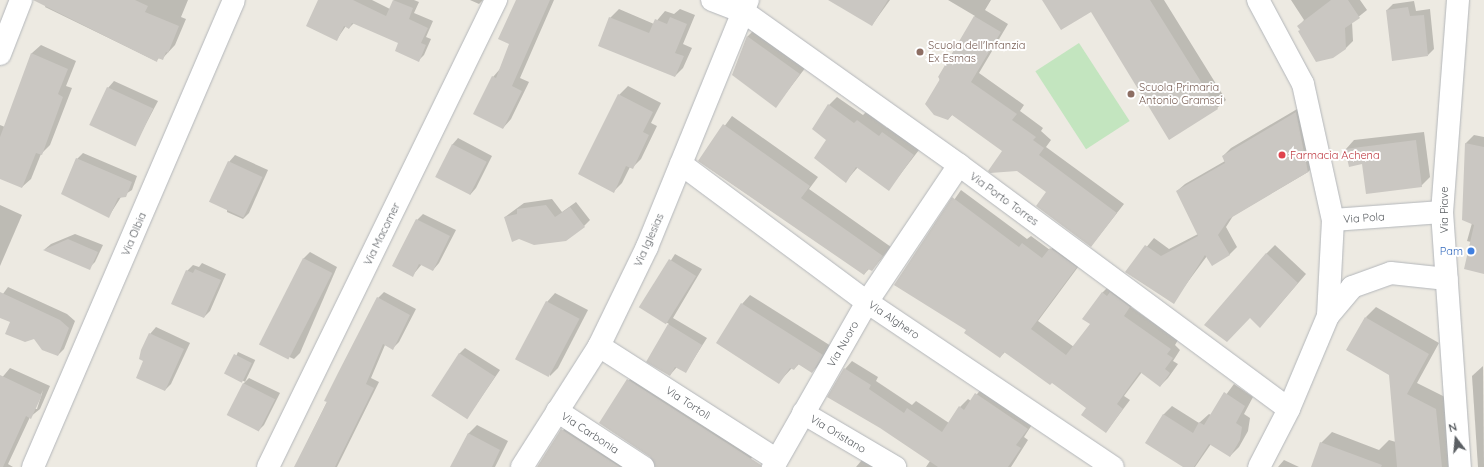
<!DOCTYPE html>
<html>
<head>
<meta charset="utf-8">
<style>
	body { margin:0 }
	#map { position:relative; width:1484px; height:467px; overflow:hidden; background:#edeae2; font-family:Quicksand,sans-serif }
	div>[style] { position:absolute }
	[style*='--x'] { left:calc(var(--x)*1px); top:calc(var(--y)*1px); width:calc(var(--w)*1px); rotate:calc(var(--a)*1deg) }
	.green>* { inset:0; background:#c3e5bf; transform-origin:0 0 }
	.shadow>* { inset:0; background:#0003; transform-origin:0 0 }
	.building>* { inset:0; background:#cac7c2; transform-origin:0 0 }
	.roads { filter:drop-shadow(0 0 1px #b3b6ba) drop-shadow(0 0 1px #b3b6ba) }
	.minor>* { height:22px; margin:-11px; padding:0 11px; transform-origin:11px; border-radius:11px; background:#fff }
	.dots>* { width:11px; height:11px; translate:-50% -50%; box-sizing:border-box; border:2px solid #fff; border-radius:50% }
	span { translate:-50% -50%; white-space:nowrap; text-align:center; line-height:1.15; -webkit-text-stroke:4px #fff; paint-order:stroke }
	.education-label { font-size:11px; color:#785e54 }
	.left { translate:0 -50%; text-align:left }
	.health-label { font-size:11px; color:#be3a42 }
	.street-label { font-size:11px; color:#5b5f63 }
	.shop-label { font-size:11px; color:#366cbe }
	.right { translate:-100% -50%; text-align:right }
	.north { position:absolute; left:1436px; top:419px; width:40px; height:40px; -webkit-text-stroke:3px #fff; paint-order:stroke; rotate:344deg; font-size:11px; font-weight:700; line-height:16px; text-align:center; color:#5b5f63 }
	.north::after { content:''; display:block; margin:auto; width:14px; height:18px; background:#5b5f63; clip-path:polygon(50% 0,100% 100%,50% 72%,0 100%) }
</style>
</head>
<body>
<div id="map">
	<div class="green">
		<i style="left:1079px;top:43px;width:93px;height:52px;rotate:57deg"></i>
	</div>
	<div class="shadow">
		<i style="clip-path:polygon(48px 0,188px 0,181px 17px,186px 19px,175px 45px,162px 59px,159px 58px,156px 61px,45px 7px)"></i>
		<i style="clip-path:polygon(319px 0,372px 0,390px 9px,394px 0,414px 0,419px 2px,414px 13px,433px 21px,426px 37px,431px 39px,424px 55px,418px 61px,399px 42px,354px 23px,349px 28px,346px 26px,337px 39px)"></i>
		<i style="clip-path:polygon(470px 0,483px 0,479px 4px)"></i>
		<i style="clip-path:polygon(517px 0,554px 0,520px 78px,529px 82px,511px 119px,503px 128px,493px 77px,500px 69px,510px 44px)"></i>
		<i style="clip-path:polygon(830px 0,890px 0,872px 25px)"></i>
		<i style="clip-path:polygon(948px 0,991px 0,985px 10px,1008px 24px,979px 73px,1024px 105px,1020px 111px,1043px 128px,1041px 131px,1051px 140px,1046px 147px,1124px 204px,1091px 246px,1047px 192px,1003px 151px,953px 114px,948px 119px,939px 77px,975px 16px)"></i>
		<i style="clip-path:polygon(1043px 0,1164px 0,1226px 100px,1217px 108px,1091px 11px)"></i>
		<i style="clip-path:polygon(1291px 0,1360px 0,1367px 10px,1352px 22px,1353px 41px,1345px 49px,1301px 29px,1299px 26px,1304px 20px)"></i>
		<i style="clip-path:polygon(1414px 1px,1416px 11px,1430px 9px,1434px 49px,1428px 55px,1387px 10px,1393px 4px)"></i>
		<i style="clip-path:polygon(619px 9px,654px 24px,665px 11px,674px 14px,680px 9px,695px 15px,683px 44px,692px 48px,683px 68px,675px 76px,610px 18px)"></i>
		<i style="clip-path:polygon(754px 30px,806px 67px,776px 106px,733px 74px,748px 36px)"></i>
		<i style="clip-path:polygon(41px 45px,76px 61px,66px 86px,72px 88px,50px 145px,41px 154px,31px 179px,22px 187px,0 178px,0 125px,5px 127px,32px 53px)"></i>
		<i style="clip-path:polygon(114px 81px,158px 101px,139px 137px,133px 143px,108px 88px)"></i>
		<i style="clip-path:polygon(628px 86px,661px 103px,651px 123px,657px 126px,641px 159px,632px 168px,630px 167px,622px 183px,613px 192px,619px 95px)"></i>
		<i style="clip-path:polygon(837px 97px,863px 115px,866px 112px,887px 128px,891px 124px,922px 146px,889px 189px,858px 167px,846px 181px,828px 140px,829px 105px)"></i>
		<i style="clip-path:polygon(1304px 105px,1316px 164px,1308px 172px,1233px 216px,1226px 227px,1237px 247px,1229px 255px,1207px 256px,1173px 302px,1126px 272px,1154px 238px,1169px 249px,1198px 234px,1177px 191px,1185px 184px,1225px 161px,1223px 156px,1231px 148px)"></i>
		<i style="clip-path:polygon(732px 116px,818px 177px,809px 189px,891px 247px,872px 270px,870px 268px,864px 274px,699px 161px)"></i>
		<i style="clip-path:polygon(1424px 132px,1430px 177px,1421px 186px,1363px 163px,1346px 149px,1354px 140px)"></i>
		<i style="clip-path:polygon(1474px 135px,1484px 137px,1484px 273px,1471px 242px,1467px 241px,1472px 223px,1466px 143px)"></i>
		<i style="clip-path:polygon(458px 138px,492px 156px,476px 188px,470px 195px,452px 145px)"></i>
		<i style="clip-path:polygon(83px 153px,137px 176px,132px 190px,121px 197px,109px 216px,77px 159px)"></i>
		<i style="clip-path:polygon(235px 155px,268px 170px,249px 213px,243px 219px,227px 212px,229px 162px)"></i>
		<i style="clip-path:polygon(961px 190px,1027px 239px,1031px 236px,1050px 250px,1059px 241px,1084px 259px,1038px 321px,1074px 347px,1091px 324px,1102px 293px,1110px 285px,1137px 299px,1131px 307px,1178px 340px,1175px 345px,1180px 350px,1173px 361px,1178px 364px,1168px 378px,1160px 386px,1142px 372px,1124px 396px,1130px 400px,1106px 432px,1087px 408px,1052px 382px,1005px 352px,1000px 357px,968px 329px,895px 285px)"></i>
		<i style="clip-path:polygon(552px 199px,562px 212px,576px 202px,590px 220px,584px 226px,505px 217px,524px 203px)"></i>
		<i style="clip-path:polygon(0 205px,22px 215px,0 266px)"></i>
		<i style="clip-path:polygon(423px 214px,456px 230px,439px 263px,433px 270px,422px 264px,412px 276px,417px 220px)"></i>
		<i style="clip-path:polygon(75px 234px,103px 245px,95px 262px,89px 268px,45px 249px,51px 244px)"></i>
		<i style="clip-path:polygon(1275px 245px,1306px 274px,1268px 318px,1266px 254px)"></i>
		<i style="clip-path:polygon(310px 252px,337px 267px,300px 353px,294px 359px,262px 345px,304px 258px)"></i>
		<i style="clip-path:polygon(675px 254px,702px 269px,673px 318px,707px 338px,686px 371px,677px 367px,670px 375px,648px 361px,669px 324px,641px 307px)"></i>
		<i style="clip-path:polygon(202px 263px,226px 274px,210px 311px,204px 317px,187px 271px,193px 265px,199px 267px)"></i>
		<i style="clip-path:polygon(8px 287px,67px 314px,75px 321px,64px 349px,58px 355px,12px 321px,0 317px,0 298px)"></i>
		<i style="clip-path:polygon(384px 292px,416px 309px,399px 342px,393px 348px,385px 345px,371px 378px,379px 382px,337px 467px,295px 467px,378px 298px)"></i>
		<i style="clip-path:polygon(555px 293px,588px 310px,558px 368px,550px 376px,547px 302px)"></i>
		<i style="clip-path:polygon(750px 295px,831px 346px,821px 363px,812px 372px,799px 364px,794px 369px,792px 368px,779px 382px,742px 304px)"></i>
		<i style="clip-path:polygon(1376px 307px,1439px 343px,1417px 383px,1447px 398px,1453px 467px,1312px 467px,1321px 443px,1332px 432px,1379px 450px,1389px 440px,1396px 442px,1390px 374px,1366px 317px)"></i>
		<i style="clip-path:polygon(156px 327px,190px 343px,171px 384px,165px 390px,145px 361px,150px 334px)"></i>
		<i style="clip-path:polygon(465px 348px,500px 370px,467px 418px,459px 354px)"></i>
		<i style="left:238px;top:352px;width:19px;height:24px;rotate:25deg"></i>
		<i style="clip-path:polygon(852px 361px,878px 377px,876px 381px,912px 405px,916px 401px,949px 423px,960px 407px,968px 399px,971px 401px,984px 386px,1035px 420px,1024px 437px,1028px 440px,1011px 467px,926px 467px,930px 461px,845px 369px)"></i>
		<i style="clip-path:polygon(1483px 366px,1484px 467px,1478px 467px,1472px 376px)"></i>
		<i style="clip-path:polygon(evenodd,10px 368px,50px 386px,40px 409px,30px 417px,8px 464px,13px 467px,0 467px,0 380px,10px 368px,43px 390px,37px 409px,35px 409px,43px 390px)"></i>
		<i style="clip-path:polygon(634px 373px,756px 451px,746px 467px,656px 467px,650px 456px,600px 423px)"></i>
		<i style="clip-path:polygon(249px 378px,280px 393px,264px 425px,259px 430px,229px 415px,244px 383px)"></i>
		<i style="clip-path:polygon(1234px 384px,1253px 397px,1244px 414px,1250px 418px,1248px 431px,1239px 447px,1230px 456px,1211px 444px,1195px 467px,1185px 467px,1163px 415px,1172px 406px,1199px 423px,1209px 414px,1211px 415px)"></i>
		<i style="clip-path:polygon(568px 423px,635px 467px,539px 467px)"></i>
		<i style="clip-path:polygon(477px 425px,508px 441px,495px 467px,451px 467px,468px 434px)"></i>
		<i style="clip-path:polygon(867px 454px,888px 467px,856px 467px)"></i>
		<i style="clip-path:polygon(1284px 460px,1299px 467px,1278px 467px)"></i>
	</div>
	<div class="building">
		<i style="clip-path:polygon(33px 0,135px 0,148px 6px,145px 12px,179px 26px,168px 53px,166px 52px,163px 60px,158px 58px,157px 62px)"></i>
		<i style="clip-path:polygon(318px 0,353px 0,386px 16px,393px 0,413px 8px,409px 19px,428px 28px,421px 43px,426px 45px,419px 62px,395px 51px,398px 43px,352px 23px,349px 29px,344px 26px,337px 41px,306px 26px)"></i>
		<i style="clip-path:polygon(516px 0,550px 0,512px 86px,522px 91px,503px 129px,473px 114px,492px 76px,496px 78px,509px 44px,498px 39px)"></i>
		<i style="clip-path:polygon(828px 0,888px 0,872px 26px)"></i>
		<i style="clip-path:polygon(1042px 0,1150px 0,1218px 109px,1169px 140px,1091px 12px,1061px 30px)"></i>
		<i style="clip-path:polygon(1331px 0,1348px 0,1360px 18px,1345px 28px,1346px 49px,1333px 58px,1316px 62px,1298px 31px,1300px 30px,1297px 26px)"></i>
		<i style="clip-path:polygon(1408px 7px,1410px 16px,1424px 15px,1428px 56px,1392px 61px,1386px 10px)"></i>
		<i style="clip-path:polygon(974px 16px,1001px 32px,971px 82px,1017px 114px,1012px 120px,1036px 137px,1033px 140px,1044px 148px,1039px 155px,1117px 213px,1091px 247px,1036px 206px,1046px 192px,1017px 171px,990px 173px,988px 171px,1002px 151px,952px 115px,948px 120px,934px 115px,925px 104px,940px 79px,938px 77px)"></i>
		<i style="clip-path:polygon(609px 17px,649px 33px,655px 19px,667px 24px,670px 17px,687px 24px,675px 53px,684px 56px,675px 77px,598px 46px)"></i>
		<i style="clip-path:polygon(747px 36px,800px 74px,776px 108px,732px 75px)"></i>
		<i style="clip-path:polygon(31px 53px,68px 69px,58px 94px,63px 97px,42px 155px,36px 153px,22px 188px,0 179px,0 137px)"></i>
		<i style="left:107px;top:87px;width:51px;height:42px;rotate:25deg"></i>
		<i style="clip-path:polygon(618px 94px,653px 112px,643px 132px,649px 135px,633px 169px,626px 166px,614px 193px,578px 174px)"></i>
		<i style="clip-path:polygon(828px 104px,854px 123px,857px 120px,879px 136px,882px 132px,914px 155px,889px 191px,856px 167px,846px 183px,814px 158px,826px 140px,812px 129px)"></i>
		<i style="clip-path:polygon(1296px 112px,1308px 172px,1229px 219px,1218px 235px,1230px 255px,1212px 266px,1205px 255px,1174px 304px,1125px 272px,1145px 245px,1161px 256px,1198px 236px,1176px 191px,1225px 163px,1222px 156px)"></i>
		<i style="clip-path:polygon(723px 124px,810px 186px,801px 198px,883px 256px,872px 271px,868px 269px,864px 275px,698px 161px)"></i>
		<i style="clip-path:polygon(1416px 140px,1422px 187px,1366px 194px,1362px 164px,1349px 167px,1345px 149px)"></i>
		<i style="clip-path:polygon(1465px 143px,1484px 147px,1484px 274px,1464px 269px,1474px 225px,1462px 220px)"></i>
		<i style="left:452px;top:144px;width:39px;height:37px;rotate:27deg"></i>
		<i style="clip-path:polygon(76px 158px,132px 182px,126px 197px,118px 198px,109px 218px,61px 194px)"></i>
		<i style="left:228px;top:161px;width:38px;height:45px;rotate:25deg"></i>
		<i style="clip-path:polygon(952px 197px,1019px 247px,1022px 243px,1042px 258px,1050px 248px,1077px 267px,1031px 329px,1066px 355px,1090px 324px,1082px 319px,1102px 292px,1107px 296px,1110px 292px,1130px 307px,1124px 316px,1171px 349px,1167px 354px,1173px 358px,1165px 369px,1170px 373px,1160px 387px,1140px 372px,1117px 404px,1123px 409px,1106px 433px,1081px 415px,1086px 408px,1052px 383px,1050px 385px,1004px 352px,1000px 358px,964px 333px,966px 330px,894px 285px)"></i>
		<i style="clip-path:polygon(546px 205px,555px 217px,570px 207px,585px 227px,566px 241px,534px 245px,519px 239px,512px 242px,504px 217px,517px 214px,517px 209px)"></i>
		<i style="clip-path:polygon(416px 219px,450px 236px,433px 271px,419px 264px,413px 277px,392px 266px)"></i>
		<i style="clip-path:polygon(68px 239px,98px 252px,90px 270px,43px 250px)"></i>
		<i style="clip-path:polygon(1266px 253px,1298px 283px,1260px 328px,1250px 318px,1227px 342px,1204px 325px)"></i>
		<i style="left:303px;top:258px;width:33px;height:97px;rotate:27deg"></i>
		<i style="left:669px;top:259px;width:32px;height:57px;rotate:32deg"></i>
		<i style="clip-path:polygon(195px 269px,221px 280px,204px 318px,171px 304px,186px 270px,193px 273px)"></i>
		<i style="clip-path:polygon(0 292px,60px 320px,69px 328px,58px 356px,42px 350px,34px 339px,25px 342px,5px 334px,10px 322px,0 318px)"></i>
		<i style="clip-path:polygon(377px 297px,410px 315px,393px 350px,383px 344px,366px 384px,374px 388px,335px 467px,294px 467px,327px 402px,324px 401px,338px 373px)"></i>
		<i style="left:546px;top:301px;width:38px;height:66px;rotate:28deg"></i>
		<i style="clip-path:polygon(741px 303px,823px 355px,812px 373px,798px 364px,794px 370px,790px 368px,779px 384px,716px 343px)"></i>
		<i style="clip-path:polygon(1365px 317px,1429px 354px,1407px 394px,1436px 409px,1442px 467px,1397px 467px,1389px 375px,1346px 350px)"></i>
		<i style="clip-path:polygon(668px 324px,702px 345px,686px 373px,675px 367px,670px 376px,646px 362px)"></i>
		<i style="clip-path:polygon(149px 333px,184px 349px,165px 391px,136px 378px,143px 361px,139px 359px,141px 350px)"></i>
		<i style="left:459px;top:353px;width:43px;height:51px;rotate:33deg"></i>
		<i style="left:234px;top:354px;width:20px;height:22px;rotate:27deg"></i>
		<i style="clip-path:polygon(844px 368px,871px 385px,869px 389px,904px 413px,907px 408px,942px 432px,959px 406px,964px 410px,975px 393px,1028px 429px,1016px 445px,1021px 448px,1008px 467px,938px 467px,880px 428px,827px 397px)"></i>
		<i style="clip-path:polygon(0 375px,42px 395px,31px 419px,26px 416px,3px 467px,0 467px)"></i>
		<i style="clip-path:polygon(627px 379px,761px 465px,761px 467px,655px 467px,650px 457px,599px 423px)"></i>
		<i style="left:243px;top:383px;width:36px;height:36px;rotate:27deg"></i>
		<i style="clip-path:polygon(1224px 392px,1245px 406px,1236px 423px,1242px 427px,1240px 440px,1230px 457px,1209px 444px,1194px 467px,1183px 467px,1145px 443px,1163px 414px,1193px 433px,1199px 422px,1204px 425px)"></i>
		<i style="clip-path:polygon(561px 429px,620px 467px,537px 467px)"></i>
		<i style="clip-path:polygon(468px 433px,500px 450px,492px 467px,450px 467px)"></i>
		<i style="clip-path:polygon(1320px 442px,1382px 465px,1381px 467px,1311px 467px)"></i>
	</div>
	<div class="roads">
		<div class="minor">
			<i style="--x:712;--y:0;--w:34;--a:21"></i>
			<i style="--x:744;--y:12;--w:264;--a:35.4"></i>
			<i style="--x:959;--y:165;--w:410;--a:36.5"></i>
			<i style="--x:1258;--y:0;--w:95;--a:61.8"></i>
			<i style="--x:1303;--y:84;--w:139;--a:77.6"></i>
			<i style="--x:1333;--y:220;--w:96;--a:93"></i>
			<i style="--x:1328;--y:316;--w:101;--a:112.8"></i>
			<i style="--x:1289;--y:409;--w:65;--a:117.3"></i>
			<i style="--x:1458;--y:0;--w:213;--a:94.3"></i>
			<i style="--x:1442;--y:212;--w:256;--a:86"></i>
			<i style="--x:0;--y:54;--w:58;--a:-68.7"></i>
			<i style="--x:681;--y:164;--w:232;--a:36.6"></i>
			<i style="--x:867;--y:302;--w:296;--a:33.9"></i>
			<i style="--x:1333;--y:220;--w:109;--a:-4.2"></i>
			<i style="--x:1328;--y:316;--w:38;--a:-50"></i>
			<i style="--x:1352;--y:287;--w:41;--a:-19.7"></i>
			<i style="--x:1391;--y:273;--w:56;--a:6.1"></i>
			<i style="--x:599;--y:346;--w:211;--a:32.6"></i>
			<i style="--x:557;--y:411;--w:103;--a:33.1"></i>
			<i style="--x:803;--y:413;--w:107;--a:30.4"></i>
			<i style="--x:33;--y:467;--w:508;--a:-66.71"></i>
			<i style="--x:268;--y:467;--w:520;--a:-63.98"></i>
			<i style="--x:522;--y:467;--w:143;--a:-57.5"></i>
			<i style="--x:599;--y:346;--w:110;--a:-64.1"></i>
			<i style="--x:647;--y:247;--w:267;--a:-67.8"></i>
			<i style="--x:773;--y:467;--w:190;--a:-60.3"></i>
			<i style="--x:867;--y:302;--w:165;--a:-56.1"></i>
		</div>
	</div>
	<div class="dots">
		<i style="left:920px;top:52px;background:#8d6e63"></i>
		<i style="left:1131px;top:94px;background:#8d6e63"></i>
		<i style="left:1282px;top:155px;background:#e0444e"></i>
		<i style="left:1471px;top:251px;background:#3f7fe0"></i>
	</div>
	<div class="education-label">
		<span class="left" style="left:928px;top:52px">Scuola dell'Infanzia<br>Ex Esmas</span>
		<span class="left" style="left:1139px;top:94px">Scuola Primaria<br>Antonio Gramsci</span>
	</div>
	<div class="health-label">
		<span class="left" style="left:1290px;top:155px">Farmacia Achena</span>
	</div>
	<div class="street-label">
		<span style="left:1004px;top:199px;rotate:36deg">Via Porto Torres</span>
		<span style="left:1444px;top:210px;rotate:-90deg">Via Piave</span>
		<span style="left:1364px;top:218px;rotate:-4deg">Via Pola</span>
		<span style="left:134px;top:234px;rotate:-67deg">Via Olbia</span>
		<span style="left:382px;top:234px;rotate:-64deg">Via Macomer</span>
		<span style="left:649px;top:240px;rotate:-66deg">Via Iglesias</span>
		<span style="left:894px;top:320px;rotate:34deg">Via Alghero</span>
		<span style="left:843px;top:344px;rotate:-60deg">Via Nuoro</span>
		<span style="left:688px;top:403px;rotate:33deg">Via Tortolì</span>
		<span style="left:590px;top:433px;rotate:33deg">Via Carbonia</span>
		<span style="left:838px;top:434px;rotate:31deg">Via Oristano</span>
	</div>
	<div class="shop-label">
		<span class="right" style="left:1463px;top:251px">Pam</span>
	</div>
	<div class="north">N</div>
</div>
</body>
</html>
